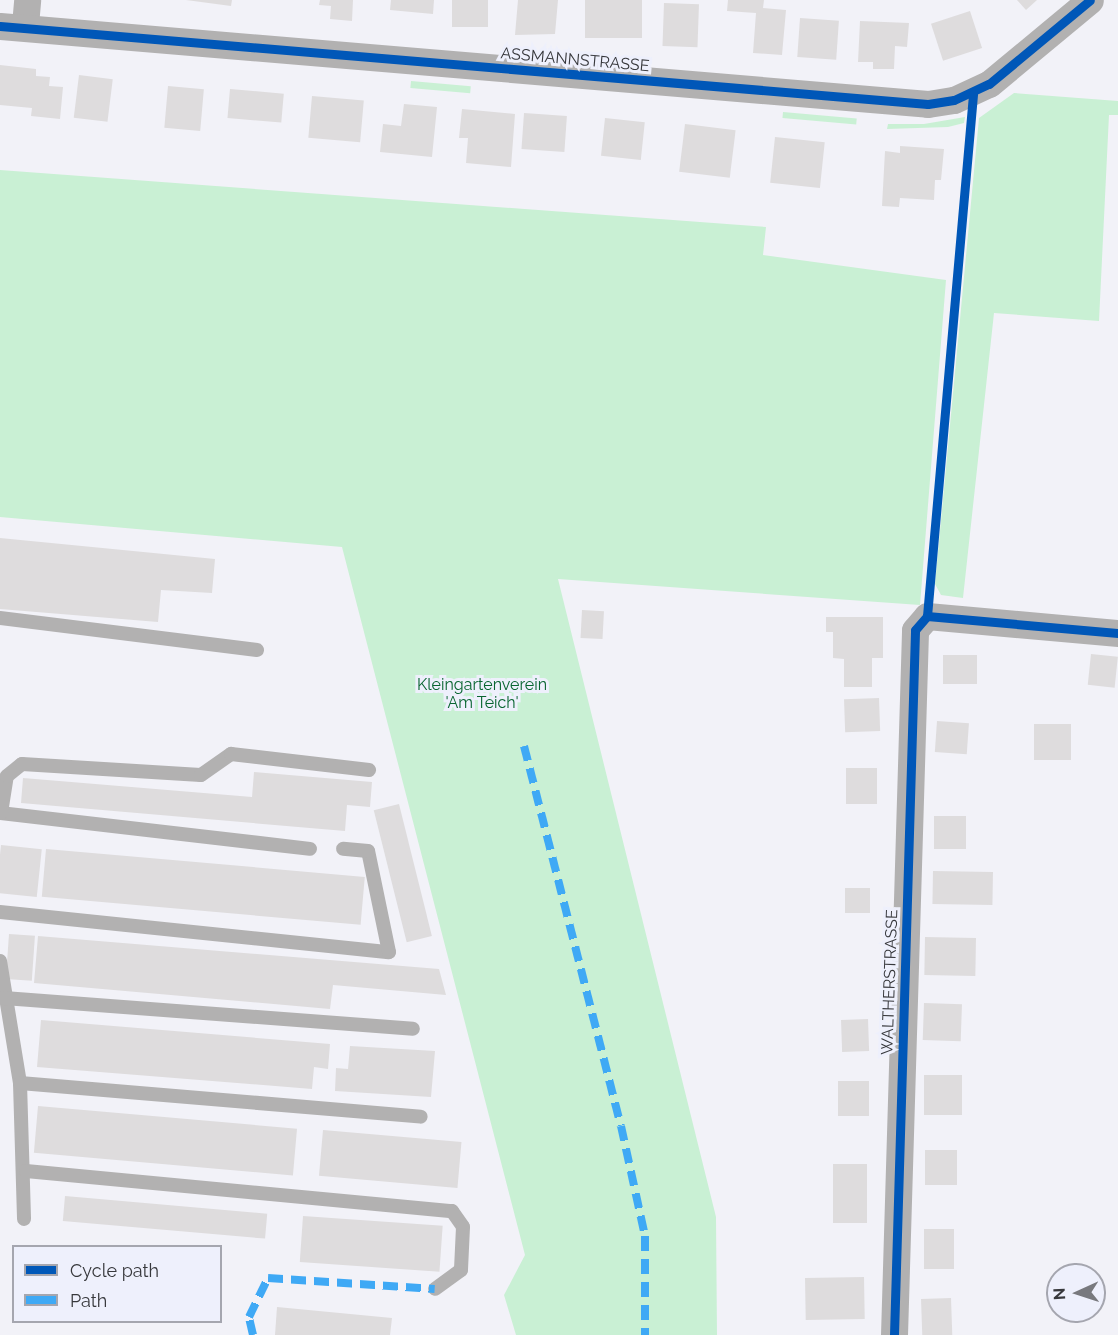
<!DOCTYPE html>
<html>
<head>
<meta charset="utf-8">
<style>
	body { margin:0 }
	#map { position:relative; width:1118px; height:1335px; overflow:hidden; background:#f2f2f8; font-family:Raleway,sans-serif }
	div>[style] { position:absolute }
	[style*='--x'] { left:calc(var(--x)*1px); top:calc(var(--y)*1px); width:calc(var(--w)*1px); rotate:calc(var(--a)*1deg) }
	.green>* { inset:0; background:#c9f0d4; transform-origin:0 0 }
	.building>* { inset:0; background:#dedcdd; transform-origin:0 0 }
	.service>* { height:14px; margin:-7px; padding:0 7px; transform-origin:7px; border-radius:7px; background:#b2b1b1 }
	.minor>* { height:27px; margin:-13.5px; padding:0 13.5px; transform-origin:13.5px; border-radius:13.5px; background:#b2b1b1 }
	.quiet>* { height:8px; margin-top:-4px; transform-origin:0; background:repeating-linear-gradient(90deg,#3fa9f5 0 15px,transparent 0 23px) }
	.cycleway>* { height:9px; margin:-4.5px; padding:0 4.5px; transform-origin:4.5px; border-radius:4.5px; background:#0057b8 }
	span { translate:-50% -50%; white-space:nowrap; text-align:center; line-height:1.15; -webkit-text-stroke:6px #eef0fc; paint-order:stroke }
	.street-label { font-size:16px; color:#37383c }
	.park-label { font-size:16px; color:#086530 }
	.legend { position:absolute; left:12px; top:1245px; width:210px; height:78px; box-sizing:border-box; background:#eef0fc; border:2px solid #a5a6af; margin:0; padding:8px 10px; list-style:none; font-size:18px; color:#37383c }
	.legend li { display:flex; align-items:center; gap:12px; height:30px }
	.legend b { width:30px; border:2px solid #a5a6af }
	.north { position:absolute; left:1046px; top:1263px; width:60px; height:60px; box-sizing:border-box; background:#eef0fc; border:2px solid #a5a6af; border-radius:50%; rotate:267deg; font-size:16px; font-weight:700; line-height:24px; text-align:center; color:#37383c }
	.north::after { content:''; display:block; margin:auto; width:21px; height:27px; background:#78797e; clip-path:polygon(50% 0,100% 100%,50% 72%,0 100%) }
</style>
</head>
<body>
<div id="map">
	<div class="green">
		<i style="left:411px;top:81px;width:60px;height:7px;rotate:5deg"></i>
		<i style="clip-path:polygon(1014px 93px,1118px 101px,1118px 115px,1109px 115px,1099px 321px,994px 313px,963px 598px,941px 595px,935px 584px,979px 118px)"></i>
		<i style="left:783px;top:112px;width:74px;height:6px;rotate:5deg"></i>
		<i style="clip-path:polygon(965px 117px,964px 123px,948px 127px,887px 129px,888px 124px,924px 124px)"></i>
		<i style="clip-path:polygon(0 170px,766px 227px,763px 255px,946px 280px,920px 605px,558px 579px,716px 1217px,717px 1335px,516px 1335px,504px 1295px,525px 1255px,342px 547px,0 517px)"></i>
	</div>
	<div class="building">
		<i style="clip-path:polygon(186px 0,232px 0,231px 6px)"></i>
		<i style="clip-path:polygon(320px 0,353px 0,352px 21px,330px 19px,331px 6px,319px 5px)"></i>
		<i style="clip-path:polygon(391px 0,434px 0,433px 14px,390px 10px)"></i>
		<i style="left:452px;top:0;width:36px;height:27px"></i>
		<i style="clip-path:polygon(518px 0,558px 0,555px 34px,515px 35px)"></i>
		<i style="left:585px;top:0;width:57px;height:38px"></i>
		<i style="clip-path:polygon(728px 0,764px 0,763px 8px,786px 10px,782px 55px,753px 53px,756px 13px,727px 11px)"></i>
		<i style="clip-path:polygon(1017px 0,1037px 0,1026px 10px)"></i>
		<i style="left:664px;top:3px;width:35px;height:43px;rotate:2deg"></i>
		<i style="left:970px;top:11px;width:39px;height:41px;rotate:72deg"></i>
		<i style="left:800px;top:18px;width:39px;height:39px;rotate:4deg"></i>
		<i style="clip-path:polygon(860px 21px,909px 23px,907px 47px,895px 46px,894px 69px,873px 69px,873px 62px,858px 62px)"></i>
		<i style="clip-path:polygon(0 65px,36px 69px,36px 76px,50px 77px,49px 86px,63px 87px,60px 119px,31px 116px,32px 108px,0 105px)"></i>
		<i style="left:79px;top:75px;width:34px;height:43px;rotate:7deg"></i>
		<i style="left:168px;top:86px;width:36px;height:42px;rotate:5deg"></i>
		<i style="left:230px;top:89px;width:54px;height:29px;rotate:5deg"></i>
		<i style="left:312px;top:96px;width:52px;height:42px;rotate:5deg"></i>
		<i style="clip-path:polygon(404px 104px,437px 107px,432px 157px,380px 152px,383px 124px,401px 126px)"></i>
		<i style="clip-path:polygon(462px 109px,515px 114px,511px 167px,466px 163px,468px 138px,459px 138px)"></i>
		<i style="left:524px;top:113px;width:43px;height:36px;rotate:4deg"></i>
		<i style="left:605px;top:118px;width:40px;height:38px;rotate:6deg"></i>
		<i style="left:685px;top:124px;width:51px;height:48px;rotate:7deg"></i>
		<i style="left:775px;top:137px;width:50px;height:46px;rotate:6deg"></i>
		<i style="clip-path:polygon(900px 146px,944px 149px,941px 180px,935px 180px,934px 200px,900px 198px,899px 207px,882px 206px,885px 151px,900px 153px)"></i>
		<i style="clip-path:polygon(0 538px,215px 559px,212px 593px,161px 590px,158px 622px,0 609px)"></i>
		<i style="left:582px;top:610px;width:22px;height:28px;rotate:3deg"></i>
		<i style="clip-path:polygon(826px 617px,883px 617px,883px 658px,872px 658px,872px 687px,844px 687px,844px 659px,833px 658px,833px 632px,826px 632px)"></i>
		<i style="left:1091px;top:654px;width:27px;height:31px;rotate:6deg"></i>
		<i style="left:943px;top:655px;width:34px;height:29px"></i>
		<i style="left:879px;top:698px;width:33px;height:35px;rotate:88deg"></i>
		<i style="left:937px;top:721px;width:32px;height:31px;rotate:4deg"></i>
		<i style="left:1034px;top:724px;width:37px;height:36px"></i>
		<i style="left:846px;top:768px;width:31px;height:36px"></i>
		<i style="clip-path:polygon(254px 772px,372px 782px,370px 807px,347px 805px,345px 831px,21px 803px,23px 778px,252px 797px)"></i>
		<i style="left:399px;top:804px;width:136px;height:26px;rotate:76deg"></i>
		<i style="left:934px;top:816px;width:32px;height:33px"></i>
		<i style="left:1px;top:845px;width:41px;height:48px;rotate:6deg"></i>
		<i style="left:46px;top:849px;width:320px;height:48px;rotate:5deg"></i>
		<i style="left:933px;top:871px;width:60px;height:33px;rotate:1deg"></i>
		<i style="left:845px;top:888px;width:25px;height:25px"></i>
		<i style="left:9px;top:934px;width:26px;height:45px;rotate:4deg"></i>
		<i style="clip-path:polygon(38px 936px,439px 969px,446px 995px,333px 985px,330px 1009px,34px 983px)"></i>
		<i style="left:925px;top:937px;width:51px;height:38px;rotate:1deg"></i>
		<i style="left:924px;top:1003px;width:38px;height:37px;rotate:2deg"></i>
		<i style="left:868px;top:1019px;width:32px;height:27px;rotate:88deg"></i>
		<i style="clip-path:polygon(41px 1020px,330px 1044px,328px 1069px,314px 1067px,312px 1089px,37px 1067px)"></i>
		<i style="clip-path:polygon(350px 1046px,435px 1051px,431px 1097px,335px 1091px,336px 1068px,348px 1069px)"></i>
		<i style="left:924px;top:1075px;width:38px;height:40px"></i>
		<i style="left:838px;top:1081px;width:31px;height:35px"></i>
		<i style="left:38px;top:1106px;width:260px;height:47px;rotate:5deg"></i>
		<i style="left:323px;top:1130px;width:139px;height:46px;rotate:5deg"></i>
		<i style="left:925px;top:1150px;width:32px;height:35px"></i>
		<i style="left:833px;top:1164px;width:34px;height:59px"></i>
		<i style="left:65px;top:1196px;width:203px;height:25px;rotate:5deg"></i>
		<i style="left:303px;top:1216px;width:140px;height:46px;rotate:4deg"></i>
		<i style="left:924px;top:1229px;width:30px;height:40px"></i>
		<i style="left:864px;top:1277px;width:42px;height:59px;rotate:89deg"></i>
		<i style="left:951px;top:1298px;width:37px;height:30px;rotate:88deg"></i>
		<i style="clip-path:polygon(277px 1307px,392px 1318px,390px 1335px,275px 1335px)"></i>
	</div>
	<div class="service">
		<i style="--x:0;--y:618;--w:259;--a:7.1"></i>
		<i style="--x:0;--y:813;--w:312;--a:6.6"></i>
		<i style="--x:1;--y:813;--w:37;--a:-81"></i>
		<i style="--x:7;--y:776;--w:19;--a:-39"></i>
		<i style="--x:22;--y:764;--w:179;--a:3.5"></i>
		<i style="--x:201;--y:775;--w:37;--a:-35"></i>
		<i style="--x:231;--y:754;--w:139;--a:6.6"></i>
		<i style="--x:0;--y:912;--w:391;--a:5.9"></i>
		<i style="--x:389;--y:952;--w:103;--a:-101.7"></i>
		<i style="--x:368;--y:851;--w:25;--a:-175"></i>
		<i style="--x:0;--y:961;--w:124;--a:80.7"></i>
		<i style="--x:20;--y:1083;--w:136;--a:88.3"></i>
		<i style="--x:4;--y:998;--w:410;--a:4.3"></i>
		<i style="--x:20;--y:1083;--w:402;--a:4.8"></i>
		<i style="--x:26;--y:1171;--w:428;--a:5.4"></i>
		<i style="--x:452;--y:1211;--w:19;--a:55"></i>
		<i style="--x:463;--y:1227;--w:43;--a:92.7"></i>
		<i style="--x:461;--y:1270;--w:32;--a:144"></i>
	</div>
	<div class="minor">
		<i style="--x:25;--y:25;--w:25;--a:-85"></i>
		<i style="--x:0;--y:26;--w:931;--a:4.8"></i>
		<i style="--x:928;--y:104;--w:26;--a:-9"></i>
		<i style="--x:954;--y:100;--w:38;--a:-25"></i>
		<i style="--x:989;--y:84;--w:131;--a:-39.7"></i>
		<i style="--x:894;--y:1335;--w:705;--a:-88.29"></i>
		<i style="--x:915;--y:630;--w:18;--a:-49"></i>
		<i style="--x:927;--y:616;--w:192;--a:5.1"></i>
	</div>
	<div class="quiet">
		<i style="--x:524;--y:746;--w:392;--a:75.7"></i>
		<i style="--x:621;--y:1126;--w:113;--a:77.7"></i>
		<i style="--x:645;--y:1236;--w:99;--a:90"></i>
		<i style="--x:253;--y:1335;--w:18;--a:-103"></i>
		<i style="--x:249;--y:1317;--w:43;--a:-64"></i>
		<i style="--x:268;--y:1278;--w:167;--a:3.8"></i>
	</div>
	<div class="cycleway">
		<i style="--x:0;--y:26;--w:931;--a:4.8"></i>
		<i style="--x:928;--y:104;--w:26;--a:-9"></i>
		<i style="--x:954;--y:100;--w:38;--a:-25"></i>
		<i style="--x:989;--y:84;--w:131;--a:-39.7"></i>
		<i style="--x:927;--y:616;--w:524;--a:-84.96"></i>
		<i style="--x:894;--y:1335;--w:705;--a:-88.29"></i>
		<i style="--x:915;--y:630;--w:18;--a:-49"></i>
		<i style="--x:927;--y:616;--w:192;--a:5.1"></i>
	</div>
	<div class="street-label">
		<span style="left:575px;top:60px;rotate:5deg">ASSMANNSTRASSE</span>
		<span style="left:890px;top:982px;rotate:-88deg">WALTHERSTRASSE</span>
	</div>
	<div class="park-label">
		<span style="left:482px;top:694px">Kleingartenverein<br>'Am Teich'</span>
	</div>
	<ul class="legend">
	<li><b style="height:8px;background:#0057b8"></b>Cycle path</li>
	<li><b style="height:8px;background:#3fa9f5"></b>Path</li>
	</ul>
	<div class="north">N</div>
</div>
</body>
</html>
